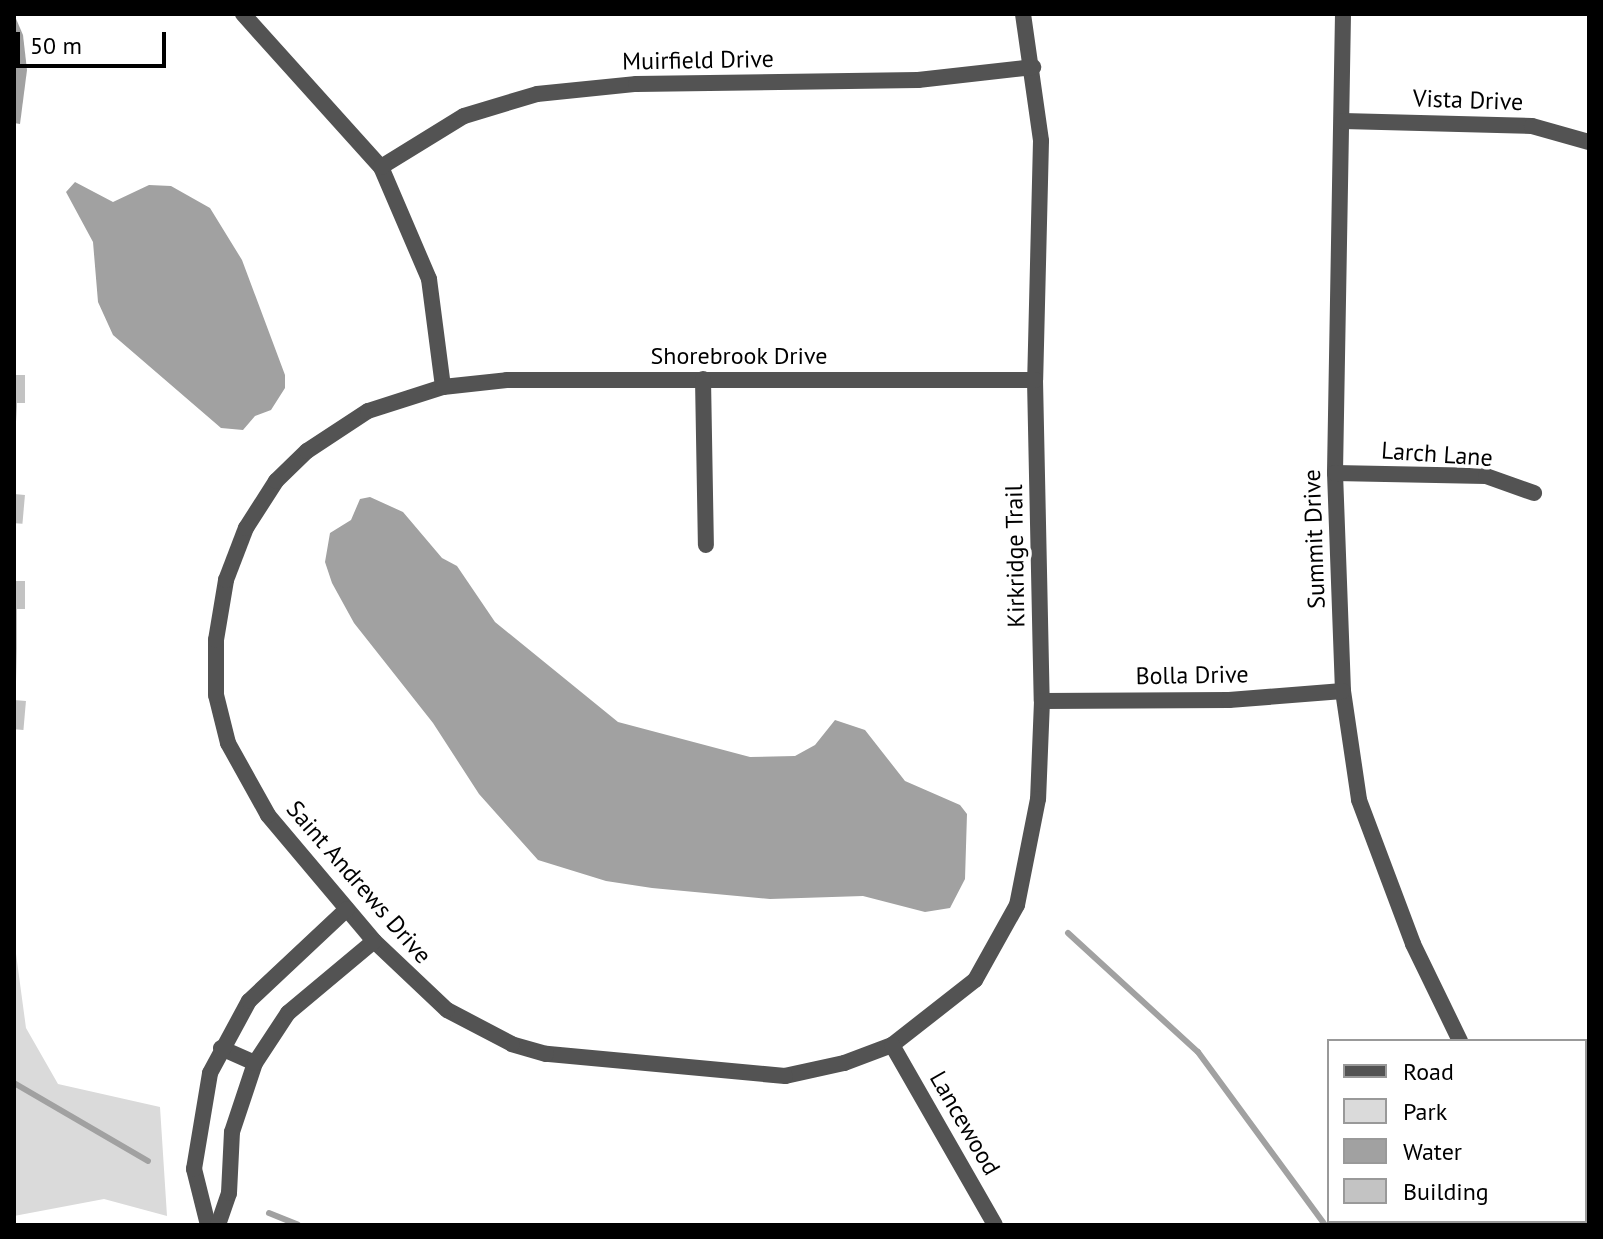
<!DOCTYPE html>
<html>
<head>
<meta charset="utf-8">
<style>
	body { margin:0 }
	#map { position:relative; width:1603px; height:1239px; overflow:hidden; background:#fff; font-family:"PT Sans",sans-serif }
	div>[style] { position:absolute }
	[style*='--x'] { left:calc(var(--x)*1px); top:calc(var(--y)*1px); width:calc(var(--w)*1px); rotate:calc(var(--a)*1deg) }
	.green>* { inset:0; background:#dadada }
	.water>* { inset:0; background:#a1a1a1 }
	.stream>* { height:6px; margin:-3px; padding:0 3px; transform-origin:3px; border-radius:3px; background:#a1a1a1 }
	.building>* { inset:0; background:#c3c3c3; transform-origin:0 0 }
	.street>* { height:16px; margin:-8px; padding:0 8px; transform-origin:8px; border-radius:8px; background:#535353 }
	span { translate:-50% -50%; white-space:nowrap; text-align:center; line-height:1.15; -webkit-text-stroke:7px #fff; paint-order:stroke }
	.street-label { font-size:24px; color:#000 }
	.frame { position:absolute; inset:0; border:16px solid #000; pointer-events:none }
	.legend { position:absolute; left:1327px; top:1039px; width:260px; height:184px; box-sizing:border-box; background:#fff; border:2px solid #999; margin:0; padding:10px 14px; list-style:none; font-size:24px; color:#000 }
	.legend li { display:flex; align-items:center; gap:16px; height:40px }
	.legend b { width:40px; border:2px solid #999 }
	.scale { position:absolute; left:16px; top:32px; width:150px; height:36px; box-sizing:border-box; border:4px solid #000; border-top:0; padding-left:10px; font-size:24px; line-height:28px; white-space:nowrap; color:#000; -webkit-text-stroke:6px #fff; paint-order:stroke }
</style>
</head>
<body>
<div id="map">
	<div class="green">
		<i style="clip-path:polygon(14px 939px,26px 1028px,58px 1084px,160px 1107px,167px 1216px,104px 1199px,14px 1216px)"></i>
	</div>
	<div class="water">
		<i style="clip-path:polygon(14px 14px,23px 35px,27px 70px,20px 124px,14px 123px)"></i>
		<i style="clip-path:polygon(75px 182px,113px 202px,149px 185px,171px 186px,210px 208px,242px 260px,285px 375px,285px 388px,271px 410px,255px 416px,243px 430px,221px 428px,113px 335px,98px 302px,93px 242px,66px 192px)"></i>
		<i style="clip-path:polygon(370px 497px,403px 512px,442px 558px,457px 566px,495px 622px,618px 722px,750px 757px,795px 756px,815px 745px,835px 720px,865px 730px,905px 781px,960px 805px,967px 814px,965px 879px,950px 908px,925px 912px,863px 896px,770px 899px,652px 888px,606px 881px,538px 860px,479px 794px,433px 723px,354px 623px,332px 583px,325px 562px,330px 533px,351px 520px,360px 499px)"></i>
	</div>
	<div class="stream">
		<i style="--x:1068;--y:933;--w:176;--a:42.5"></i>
		<i style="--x:1198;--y:1052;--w:215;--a:53.7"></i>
		<i style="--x:14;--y:1083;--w:155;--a:30.2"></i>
		<i style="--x:269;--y:1213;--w:31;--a:22"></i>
	</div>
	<div class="building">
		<i style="clip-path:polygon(14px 375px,25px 375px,25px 403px,17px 403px,17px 422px)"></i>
		<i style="left:14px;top:494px;width:11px;height:29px;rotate:5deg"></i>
		<i style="clip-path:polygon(14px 581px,25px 581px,25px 609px,17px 609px,17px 682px)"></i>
		<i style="left:14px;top:700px;width:12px;height:29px;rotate:5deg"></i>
	</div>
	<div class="street">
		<i style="--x:243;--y:14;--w:206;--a:48"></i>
		<i style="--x:381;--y:167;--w:122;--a:66.8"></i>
		<i style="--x:429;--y:279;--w:109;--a:82.6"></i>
		<i style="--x:1023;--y:14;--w:128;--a:81.9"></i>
		<i style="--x:1041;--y:141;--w:239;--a:91.4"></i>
		<i style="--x:1035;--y:380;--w:321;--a:88.8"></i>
		<i style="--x:1042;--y:701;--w:98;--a:92.3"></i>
		<i style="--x:1038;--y:799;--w:108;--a:101.2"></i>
		<i style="--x:1017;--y:905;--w:86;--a:119.2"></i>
		<i style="--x:975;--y:980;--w:105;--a:141.9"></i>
		<i style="--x:892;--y:1045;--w:51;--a:159.4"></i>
		<i style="--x:844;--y:1063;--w:60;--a:167.6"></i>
		<i style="--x:785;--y:1076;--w:240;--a:-174.7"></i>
		<i style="--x:546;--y:1054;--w:35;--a:-164"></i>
		<i style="--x:512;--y:1044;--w:73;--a:-152.4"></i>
		<i style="--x:447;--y:1010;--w:100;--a:-136.6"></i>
		<i style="--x:374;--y:941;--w:165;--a:-130.1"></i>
		<i style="--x:268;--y:815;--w:82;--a:-119.1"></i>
		<i style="--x:228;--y:743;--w:49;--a:-104"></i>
		<i style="--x:216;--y:695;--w:55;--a:-90"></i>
		<i style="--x:216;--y:640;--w:61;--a:-80.5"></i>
		<i style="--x:226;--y:580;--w:56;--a:-69"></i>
		<i style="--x:246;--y:528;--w:56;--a:-57.4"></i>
		<i style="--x:276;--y:481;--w:43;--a:-44.1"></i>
		<i style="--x:307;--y:451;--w:73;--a:-33.3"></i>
		<i style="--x:368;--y:411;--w:79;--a:-17.7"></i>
		<i style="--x:443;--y:387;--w:64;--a:-6.2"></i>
		<i style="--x:507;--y:380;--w:528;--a:0"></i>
		<i style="--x:1343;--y:14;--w:459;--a:91"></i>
		<i style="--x:1335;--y:473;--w:218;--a:87.9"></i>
		<i style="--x:1343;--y:691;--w:110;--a:81.6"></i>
		<i style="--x:1359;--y:800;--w:154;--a:69.4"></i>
		<i style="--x:1413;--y:944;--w:108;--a:64.1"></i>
		<i style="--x:1343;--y:121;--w:189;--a:1.5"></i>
		<i style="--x:1532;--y:126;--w:59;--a:15.7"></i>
		<i style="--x:381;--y:167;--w:97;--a:-31.6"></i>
		<i style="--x:464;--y:116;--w:76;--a:-16.8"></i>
		<i style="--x:537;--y:94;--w:100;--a:-5.8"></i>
		<i style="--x:636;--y:84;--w:282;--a:-0.8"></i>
		<i style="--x:918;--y:80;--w:116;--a:-6.4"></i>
		<i style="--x:703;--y:379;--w:166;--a:89"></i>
		<i style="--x:1335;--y:473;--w:151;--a:1.1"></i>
		<i style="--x:1486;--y:476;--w:51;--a:19.5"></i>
		<i style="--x:1042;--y:701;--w:187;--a:-0.3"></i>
		<i style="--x:1229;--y:700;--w:114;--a:-4.5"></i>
		<i style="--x:892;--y:1045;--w:207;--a:60.2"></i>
		<i style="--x:221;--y:1048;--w:37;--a:24"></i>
		<i style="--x:1585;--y:1174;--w:4;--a:-27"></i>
		<i style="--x:1551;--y:1221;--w:4;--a:63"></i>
		<i style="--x:208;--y:1225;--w:58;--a:-104"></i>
		<i style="--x:194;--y:1169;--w:97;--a:-80.5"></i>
		<i style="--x:210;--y:1073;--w:82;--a:-61.6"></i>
		<i style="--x:249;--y:1001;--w:134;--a:-43.2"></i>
		<i style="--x:218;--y:1225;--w:34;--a:-71"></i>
		<i style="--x:229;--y:1193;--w:61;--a:-87.2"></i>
		<i style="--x:232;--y:1132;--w:73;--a:-71.6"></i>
		<i style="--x:255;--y:1063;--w:60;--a:-56.6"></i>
		<i style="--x:288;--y:1013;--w:112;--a:-39.9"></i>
	</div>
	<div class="street-label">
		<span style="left:698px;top:60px;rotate:-1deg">Muirfield Drive</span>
		<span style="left:1468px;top:100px;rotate:2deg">Vista Drive</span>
		<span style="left:739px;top:356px">Shorebrook Drive</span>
		<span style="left:1437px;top:454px;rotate:4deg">Larch Lane</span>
		<span style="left:1314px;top:539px;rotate:-92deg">Summit Drive</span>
		<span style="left:1015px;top:556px;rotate:-91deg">Kirkridge Trail</span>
		<span style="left:1192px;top:675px;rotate:-1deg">Bolla Drive</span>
		<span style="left:359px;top:882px;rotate:49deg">Saint Andrews Drive</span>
		<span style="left:965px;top:1123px;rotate:60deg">Lancewood</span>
	</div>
	<div class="frame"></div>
	<ul class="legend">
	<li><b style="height:10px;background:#535353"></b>Road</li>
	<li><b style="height:22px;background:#dadada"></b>Park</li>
	<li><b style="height:22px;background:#a1a1a1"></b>Water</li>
	<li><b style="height:22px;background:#c3c3c3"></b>Building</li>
	</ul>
	<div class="scale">50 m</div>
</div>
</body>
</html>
